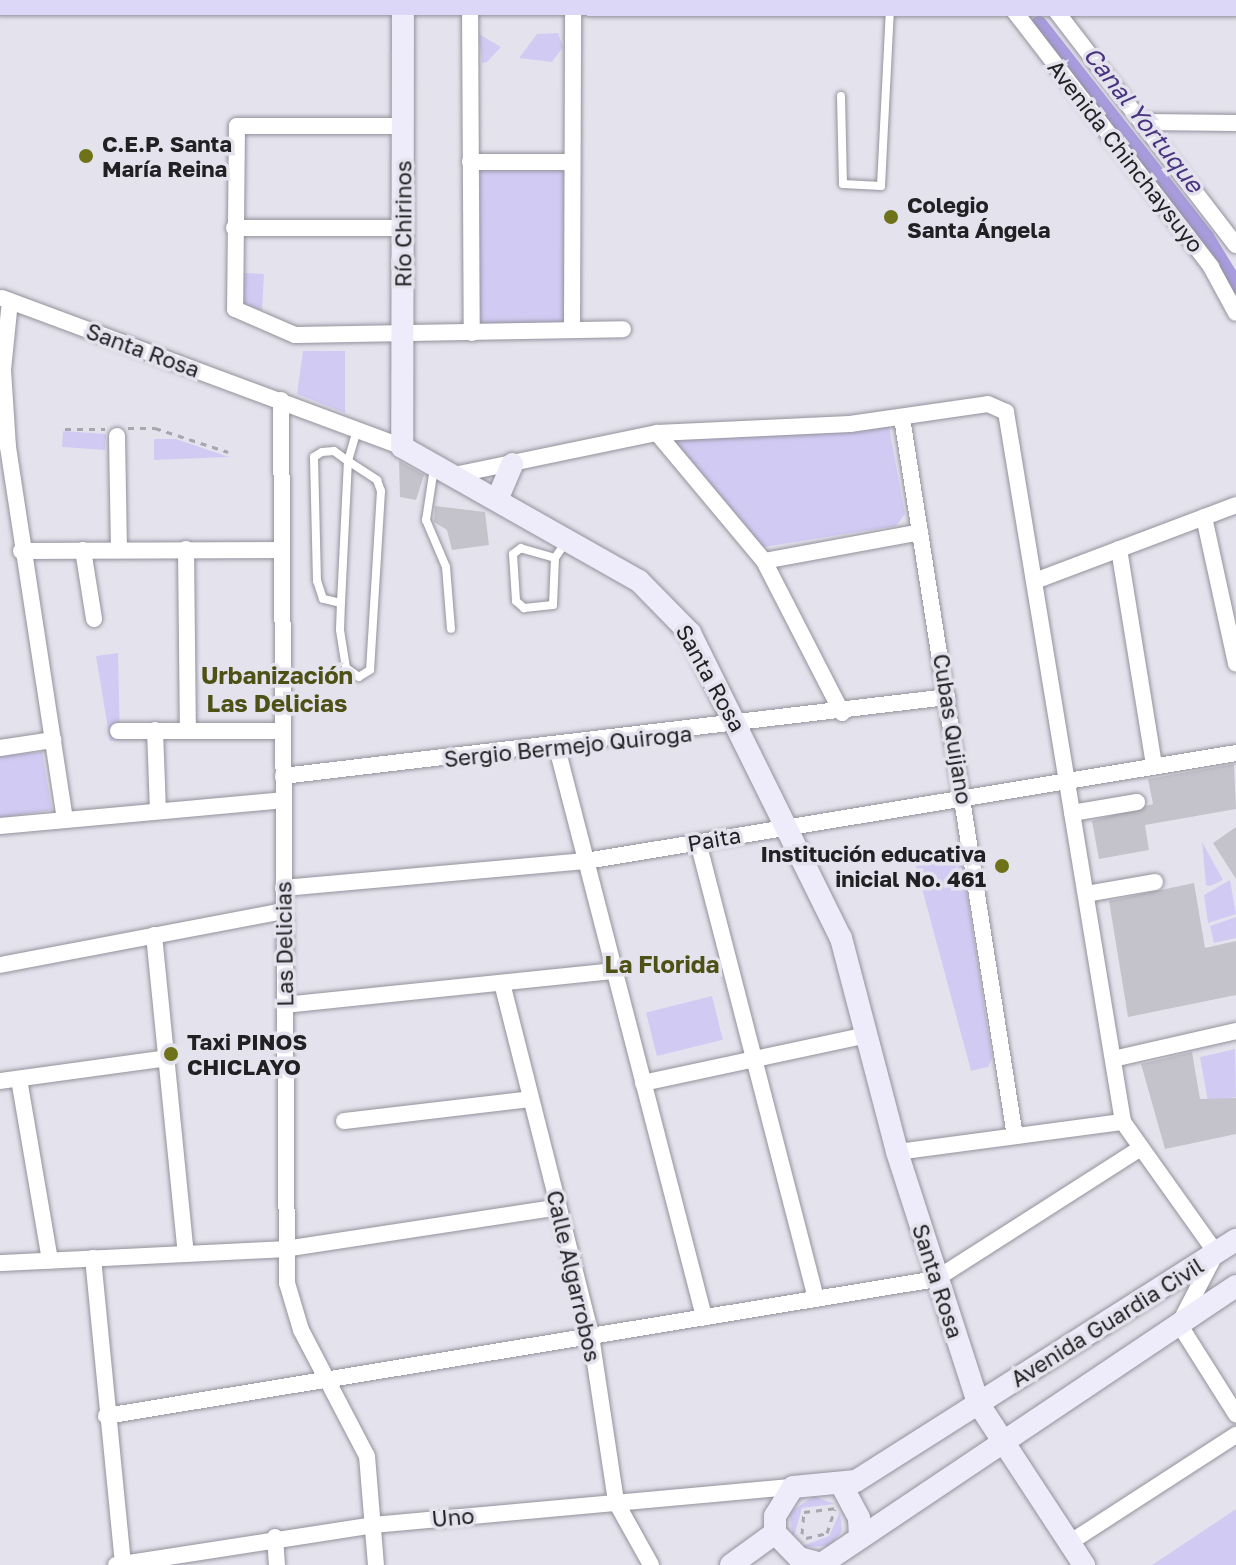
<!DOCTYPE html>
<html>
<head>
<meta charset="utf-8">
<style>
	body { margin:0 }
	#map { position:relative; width:1236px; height:1565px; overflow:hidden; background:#e4e3ed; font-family:"Golos Text",sans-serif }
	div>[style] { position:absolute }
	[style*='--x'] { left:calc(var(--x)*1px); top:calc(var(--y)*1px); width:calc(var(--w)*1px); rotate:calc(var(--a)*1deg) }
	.green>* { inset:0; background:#d1cbf4; transform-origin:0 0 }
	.canal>* { height:16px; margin:-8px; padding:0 8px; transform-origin:8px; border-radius:8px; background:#a89cde }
	.building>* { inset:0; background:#c4c3cc }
	.path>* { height:3px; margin-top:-1.5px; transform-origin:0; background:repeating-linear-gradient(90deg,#a8a7af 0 6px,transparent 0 12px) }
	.roads { filter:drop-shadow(0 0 2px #93929b) drop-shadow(0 0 2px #93929b) }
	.lane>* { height:8px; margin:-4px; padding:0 4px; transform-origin:4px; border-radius:4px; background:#fff }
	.street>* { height:16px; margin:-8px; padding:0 8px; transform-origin:8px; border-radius:8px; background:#fff }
	.secondary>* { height:22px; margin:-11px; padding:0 11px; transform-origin:11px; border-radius:11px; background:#eeebfa }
	.primary>* { height:24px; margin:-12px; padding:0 12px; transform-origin:12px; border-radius:12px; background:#dcd7f6 }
	.dots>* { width:22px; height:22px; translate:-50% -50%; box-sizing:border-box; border:4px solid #e4e3ed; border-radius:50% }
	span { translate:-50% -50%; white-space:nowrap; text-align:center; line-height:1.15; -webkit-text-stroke:7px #e4e3ed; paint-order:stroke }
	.poi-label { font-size:22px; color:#212124; font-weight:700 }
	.left { translate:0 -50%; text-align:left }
	.right { translate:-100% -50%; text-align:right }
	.street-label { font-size:22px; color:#212124 }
	.water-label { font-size:24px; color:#493481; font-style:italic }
	.neighbourhood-label { font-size:24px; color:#4e5115; font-weight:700 }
</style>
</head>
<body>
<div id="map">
	<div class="green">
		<i style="clip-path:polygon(558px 33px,563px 47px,552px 62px,519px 58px,537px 34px)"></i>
		<i style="clip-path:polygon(479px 34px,501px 47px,487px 62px,482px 63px)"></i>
		<i style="left:566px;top:170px;width:154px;height:86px;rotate:90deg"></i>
		<i style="clip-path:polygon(244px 273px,264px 274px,262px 310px,244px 305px)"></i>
		<i style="clip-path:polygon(303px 351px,345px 351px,345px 413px,297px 394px)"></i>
		<i style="clip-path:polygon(889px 427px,905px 514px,896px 526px,758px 548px,677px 446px,678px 440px)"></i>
		<i style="left:106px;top:434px;width:16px;height:43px;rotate:94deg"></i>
		<i style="clip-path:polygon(154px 439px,176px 439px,229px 457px,154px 460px)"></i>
		<i style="clip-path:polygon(118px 653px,120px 740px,110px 741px,96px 656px)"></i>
		<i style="clip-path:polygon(42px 752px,52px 810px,0 818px,0 756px)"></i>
		<i style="clip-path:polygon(1202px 842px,1223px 880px,1210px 886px,1206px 885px)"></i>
		<i style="clip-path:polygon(961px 855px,992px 1058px,988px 1067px,971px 1071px,916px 866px)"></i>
		<i style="clip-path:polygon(1230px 880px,1236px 914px,1208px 923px,1204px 895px)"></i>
		<i style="clip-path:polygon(1236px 917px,1236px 938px,1214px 943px,1210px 926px)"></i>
		<i style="left:712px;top:996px;width:45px;height:68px;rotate:76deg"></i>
		<i style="clip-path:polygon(1235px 1049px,1236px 1097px,1208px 1102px,1200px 1057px)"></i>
		<i style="clip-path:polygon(814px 1496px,835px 1504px,802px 1508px,793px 1540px,789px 1513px)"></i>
		<i style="clip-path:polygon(1236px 1509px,1236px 1565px,1152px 1565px)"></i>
		<i style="clip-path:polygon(840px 1512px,842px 1531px,830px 1546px,800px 1547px,829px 1536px)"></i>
	</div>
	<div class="canal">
		<i style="--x:1039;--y:24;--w:271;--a:51.9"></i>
		<i style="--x:1206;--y:237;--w:57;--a:58.5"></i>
	</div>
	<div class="building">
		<i style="clip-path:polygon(399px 461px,424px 475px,416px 500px,400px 497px)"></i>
		<i style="clip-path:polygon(435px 506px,485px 512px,489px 545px,452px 550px,447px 530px,434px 522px)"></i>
		<i style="clip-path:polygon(1234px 764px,1236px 809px,1145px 825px,1149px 850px,1099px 859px,1092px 821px,1153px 804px,1148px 779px)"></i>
		<i style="clip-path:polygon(1236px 827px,1236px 879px,1213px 843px)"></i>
		<i style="clip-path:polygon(1194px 883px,1205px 948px,1236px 941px,1236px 995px,1128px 1017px,1109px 901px)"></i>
		<i style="clip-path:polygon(1192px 1052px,1200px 1099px,1236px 1098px,1236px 1134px,1165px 1149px,1141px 1064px)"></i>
	</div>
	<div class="path">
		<i style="--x:128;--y:428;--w:27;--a:0"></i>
		<i style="--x:155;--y:428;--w:77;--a:18.2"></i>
		<i style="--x:65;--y:429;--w:40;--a:0"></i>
		<i style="--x:802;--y:1534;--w:22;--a:-85"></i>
		<i style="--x:804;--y:1512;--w:31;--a:-7"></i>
		<i style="--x:806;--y:1538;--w:22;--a:-13"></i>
		<i style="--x:827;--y:1533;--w:25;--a:-72"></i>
	</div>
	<div class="roads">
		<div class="lane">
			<i style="--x:841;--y:96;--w:88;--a:88.7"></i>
			<i style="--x:843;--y:184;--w:38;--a:3"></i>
			<i style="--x:881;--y:186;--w:178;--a:-87.1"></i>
			<i style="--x:434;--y:468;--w:53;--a:98.7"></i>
			<i style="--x:426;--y:520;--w:51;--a:66.9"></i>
			<i style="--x:446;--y:567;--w:62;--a:85.4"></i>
			<i style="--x:555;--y:558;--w:35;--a:-164"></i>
			<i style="--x:521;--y:548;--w:10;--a:143"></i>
			<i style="--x:513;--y:554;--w:47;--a:86.3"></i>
			<i style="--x:516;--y:601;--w:11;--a:41"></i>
			<i style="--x:524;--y:608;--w:29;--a:-6"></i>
			<i style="--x:553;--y:605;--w:47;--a:-87.6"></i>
			<i style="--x:555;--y:558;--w:18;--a:-56"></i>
			<i style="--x:341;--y:603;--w:18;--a:-167"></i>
			<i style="--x:323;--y:599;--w:19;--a:-108"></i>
			<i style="--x:317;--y:581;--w:124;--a:-91.4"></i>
			<i style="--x:314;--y:457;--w:9;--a:-32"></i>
			<i style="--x:322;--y:452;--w:12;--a:-5"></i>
			<i style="--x:334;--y:451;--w:17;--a:36"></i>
			<i style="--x:348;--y:461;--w:35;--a:33"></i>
			<i style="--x:377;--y:480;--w:12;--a:70"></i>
			<i style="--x:381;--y:491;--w:179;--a:93.5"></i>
			<i style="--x:370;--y:670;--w:13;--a:148"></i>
			<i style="--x:359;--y:677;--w:16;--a:-145"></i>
			<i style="--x:346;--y:668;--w:38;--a:-99"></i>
			<i style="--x:340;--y:630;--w:27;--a:-88"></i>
			<i style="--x:341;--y:603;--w:142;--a:-87.2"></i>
			<i style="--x:348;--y:461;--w:32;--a:-74"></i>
		</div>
		<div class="street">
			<i style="--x:470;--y:2;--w:331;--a:89.7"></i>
			<i style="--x:1008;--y:3;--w:333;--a:52.4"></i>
			<i style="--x:1211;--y:267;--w:52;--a:61.5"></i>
			<i style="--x:1050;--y:3;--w:305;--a:52.5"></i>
			<i style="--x:1146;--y:122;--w:90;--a:0.6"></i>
			<i style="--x:403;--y:126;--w:166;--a:180"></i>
			<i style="--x:237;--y:126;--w:183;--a:90.6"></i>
			<i style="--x:235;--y:309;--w:65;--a:23.4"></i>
			<i style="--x:295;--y:335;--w:328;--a:-1"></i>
			<i style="--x:470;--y:162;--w:102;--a:0"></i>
			<i style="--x:234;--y:228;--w:169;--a:0"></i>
			<i style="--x:2;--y:298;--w:427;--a:20.4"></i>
			<i style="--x:10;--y:301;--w:69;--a:95.8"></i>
			<i style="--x:3;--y:370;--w:77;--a:86.3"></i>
			<i style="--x:8;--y:447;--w:375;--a:81.3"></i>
			<i style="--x:572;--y:330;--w:328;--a:-89.8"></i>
			<i style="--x:281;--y:400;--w:883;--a:89.61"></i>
			<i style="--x:287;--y:1283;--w:49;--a:73.4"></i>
			<i style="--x:301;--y:1330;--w:142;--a:62.4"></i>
			<i style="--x:367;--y:1456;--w:109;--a:85.3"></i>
			<i style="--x:902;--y:418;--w:727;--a:81.06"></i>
			<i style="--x:657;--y:433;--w:167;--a:50.1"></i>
			<i style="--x:764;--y:561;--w:171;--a:62.8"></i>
			<i style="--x:117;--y:436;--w:113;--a:89"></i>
			<i style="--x:454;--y:475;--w:207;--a:-11.7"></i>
			<i style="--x:657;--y:433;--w:193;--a:-2.7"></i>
			<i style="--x:850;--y:424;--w:139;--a:-8.2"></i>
			<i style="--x:988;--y:404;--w:20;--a:24"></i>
			<i style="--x:1006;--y:412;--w:720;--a:80.64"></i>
			<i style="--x:1123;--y:1122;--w:161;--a:54.6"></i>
			<i style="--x:1216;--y:1253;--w:80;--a:117.5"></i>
			<i style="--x:1179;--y:1324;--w:107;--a:57.7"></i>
			<i style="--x:1204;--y:517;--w:150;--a:77.7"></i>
			<i style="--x:186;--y:549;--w:181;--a:89.4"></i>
			<i style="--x:1119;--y:549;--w:220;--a:80.8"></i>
			<i style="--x:83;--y:550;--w:70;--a:80.9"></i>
			<i style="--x:21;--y:551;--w:261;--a:-0.2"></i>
			<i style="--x:764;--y:561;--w:159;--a:-10.5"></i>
			<i style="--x:1035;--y:581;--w:215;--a:-20.7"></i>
			<i style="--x:155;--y:730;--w:81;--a:87.9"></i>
			<i style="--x:118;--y:731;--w:165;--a:0"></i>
			<i style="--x:0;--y:748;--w:54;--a:-8.6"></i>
			<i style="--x:557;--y:748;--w:588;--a:75.51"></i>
			<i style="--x:283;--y:776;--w:669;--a:-6.78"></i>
			<i style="--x:1072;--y:813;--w:66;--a:-9.6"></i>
			<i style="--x:0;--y:826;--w:284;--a:-5.2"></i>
			<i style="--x:698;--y:842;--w:472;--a:75.5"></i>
			<i style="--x:283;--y:888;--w:304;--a:-5.1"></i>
			<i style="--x:586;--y:861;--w:659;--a:-9.43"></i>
			<i style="--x:1086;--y:894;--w:70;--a:-9.9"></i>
			<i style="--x:154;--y:935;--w:320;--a:84.3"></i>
			<i style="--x:0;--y:965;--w:288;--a:-10.8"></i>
			<i style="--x:502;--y:983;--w:364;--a:75.8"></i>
			<i style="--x:591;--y:1336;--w:168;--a:81.4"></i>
			<i style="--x:616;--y:1502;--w:72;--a:60.9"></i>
			<i style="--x:285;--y:1005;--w:331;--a:-5.9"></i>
			<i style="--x:1113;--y:1059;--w:126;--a:-12.8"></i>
			<i style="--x:19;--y:1079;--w:184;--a:80.3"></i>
			<i style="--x:0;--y:1081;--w:169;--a:-7.8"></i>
			<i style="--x:643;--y:1083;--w:229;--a:-12.1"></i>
			<i style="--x:344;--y:1121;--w:188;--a:-6.7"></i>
			<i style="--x:897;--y:1152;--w:228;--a:-7.6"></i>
			<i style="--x:93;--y:1258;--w:308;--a:84.4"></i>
			<i style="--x:0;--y:1263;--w:285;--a:-2.8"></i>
			<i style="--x:285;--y:1249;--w:276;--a:-8.7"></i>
			<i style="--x:106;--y:1416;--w:841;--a:-9.37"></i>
			<i style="--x:936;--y:1279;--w:243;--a:-32.6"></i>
			<i style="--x:275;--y:1537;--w:28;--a:86"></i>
			<i style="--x:1069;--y:1543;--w:199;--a:-32.9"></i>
			<i style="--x:116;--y:1565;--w:260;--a:-8.8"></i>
			<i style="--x:373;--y:1525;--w:422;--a:-5.2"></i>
		</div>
		<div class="secondary">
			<i style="--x:403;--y:0;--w:447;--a:90.1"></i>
			<i style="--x:402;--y:447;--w:272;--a:29.5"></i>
			<i style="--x:639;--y:581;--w:73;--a:45.6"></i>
			<i style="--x:690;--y:633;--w:340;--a:63.7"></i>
			<i style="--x:841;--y:938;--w:221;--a:75.3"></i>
			<i style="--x:897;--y:1152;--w:264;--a:72.1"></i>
			<i style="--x:978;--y:1403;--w:194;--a:56.8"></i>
			<i style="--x:497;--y:500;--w:39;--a:-67"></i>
			<i style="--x:841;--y:1484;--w:38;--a:62"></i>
			<i style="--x:859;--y:1518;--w:19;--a:87"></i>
			<i style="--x:775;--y:1533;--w:35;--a:46"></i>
			<i style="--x:799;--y:1558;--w:23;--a:15"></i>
			<i style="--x:731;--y:1565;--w:54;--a:-36"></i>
			<i style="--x:775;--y:1533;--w:17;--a:-90"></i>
			<i style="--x:775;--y:1516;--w:34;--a:-58"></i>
			<i style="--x:793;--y:1487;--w:63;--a:-5.4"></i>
			<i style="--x:856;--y:1481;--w:450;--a:-32.4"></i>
			<i style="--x:820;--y:1565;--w:501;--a:-33.85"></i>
		</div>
		<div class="primary">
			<i style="--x:0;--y:3;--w:1236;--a:0.05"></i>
		</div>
	</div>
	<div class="dots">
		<i style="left:86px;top:156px;background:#6e7218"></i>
		<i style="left:891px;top:217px;background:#6e7218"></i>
		<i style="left:1002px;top:866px;background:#6e7218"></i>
		<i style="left:171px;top:1054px;background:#6e7218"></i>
	</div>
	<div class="poi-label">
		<span class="left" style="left:102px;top:156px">C.E.P. Santa<br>María Reina</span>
		<span class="left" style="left:907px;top:217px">Colegio<br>Santa Ángela</span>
		<span class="right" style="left:986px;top:866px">Institución educativa<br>inicial No. 461</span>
		<span class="left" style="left:187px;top:1054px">Taxi PINOS<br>CHICLAYO</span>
	</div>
	<div class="street-label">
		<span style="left:1126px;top:156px;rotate:52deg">Avenida Chinchaysuyo</span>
		<span style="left:403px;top:224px;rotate:-90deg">Río Chirinos</span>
		<span style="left:143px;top:350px;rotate:20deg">Santa Rosa</span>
		<span style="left:711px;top:678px;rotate:61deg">Santa Rosa</span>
		<span style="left:953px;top:729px;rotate:81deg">Cubas Quijano</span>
		<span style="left:568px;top:746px;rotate:-6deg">Sergio Bermejo Quiroga</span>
		<span style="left:714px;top:839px;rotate:-10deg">Paita</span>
		<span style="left:284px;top:944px;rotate:-91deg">Las Delicias</span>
		<span style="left:574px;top:1276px;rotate:77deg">Calle Algarrobos</span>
		<span style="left:938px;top:1281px;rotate:72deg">Santa Rosa</span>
		<span style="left:1107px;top:1322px;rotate:-32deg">Avenida Guardia Civil</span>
		<span style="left:453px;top:1517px;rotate:-5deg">Uno</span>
	</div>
	<div class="water-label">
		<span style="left:1144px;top:119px;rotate:52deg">Canal Yortuque</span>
	</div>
	<div class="neighbourhood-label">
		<span style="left:277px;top:689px">Urbanización<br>Las Delicias</span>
		<span style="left:662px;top:964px">La Florida</span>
	</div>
</div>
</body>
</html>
